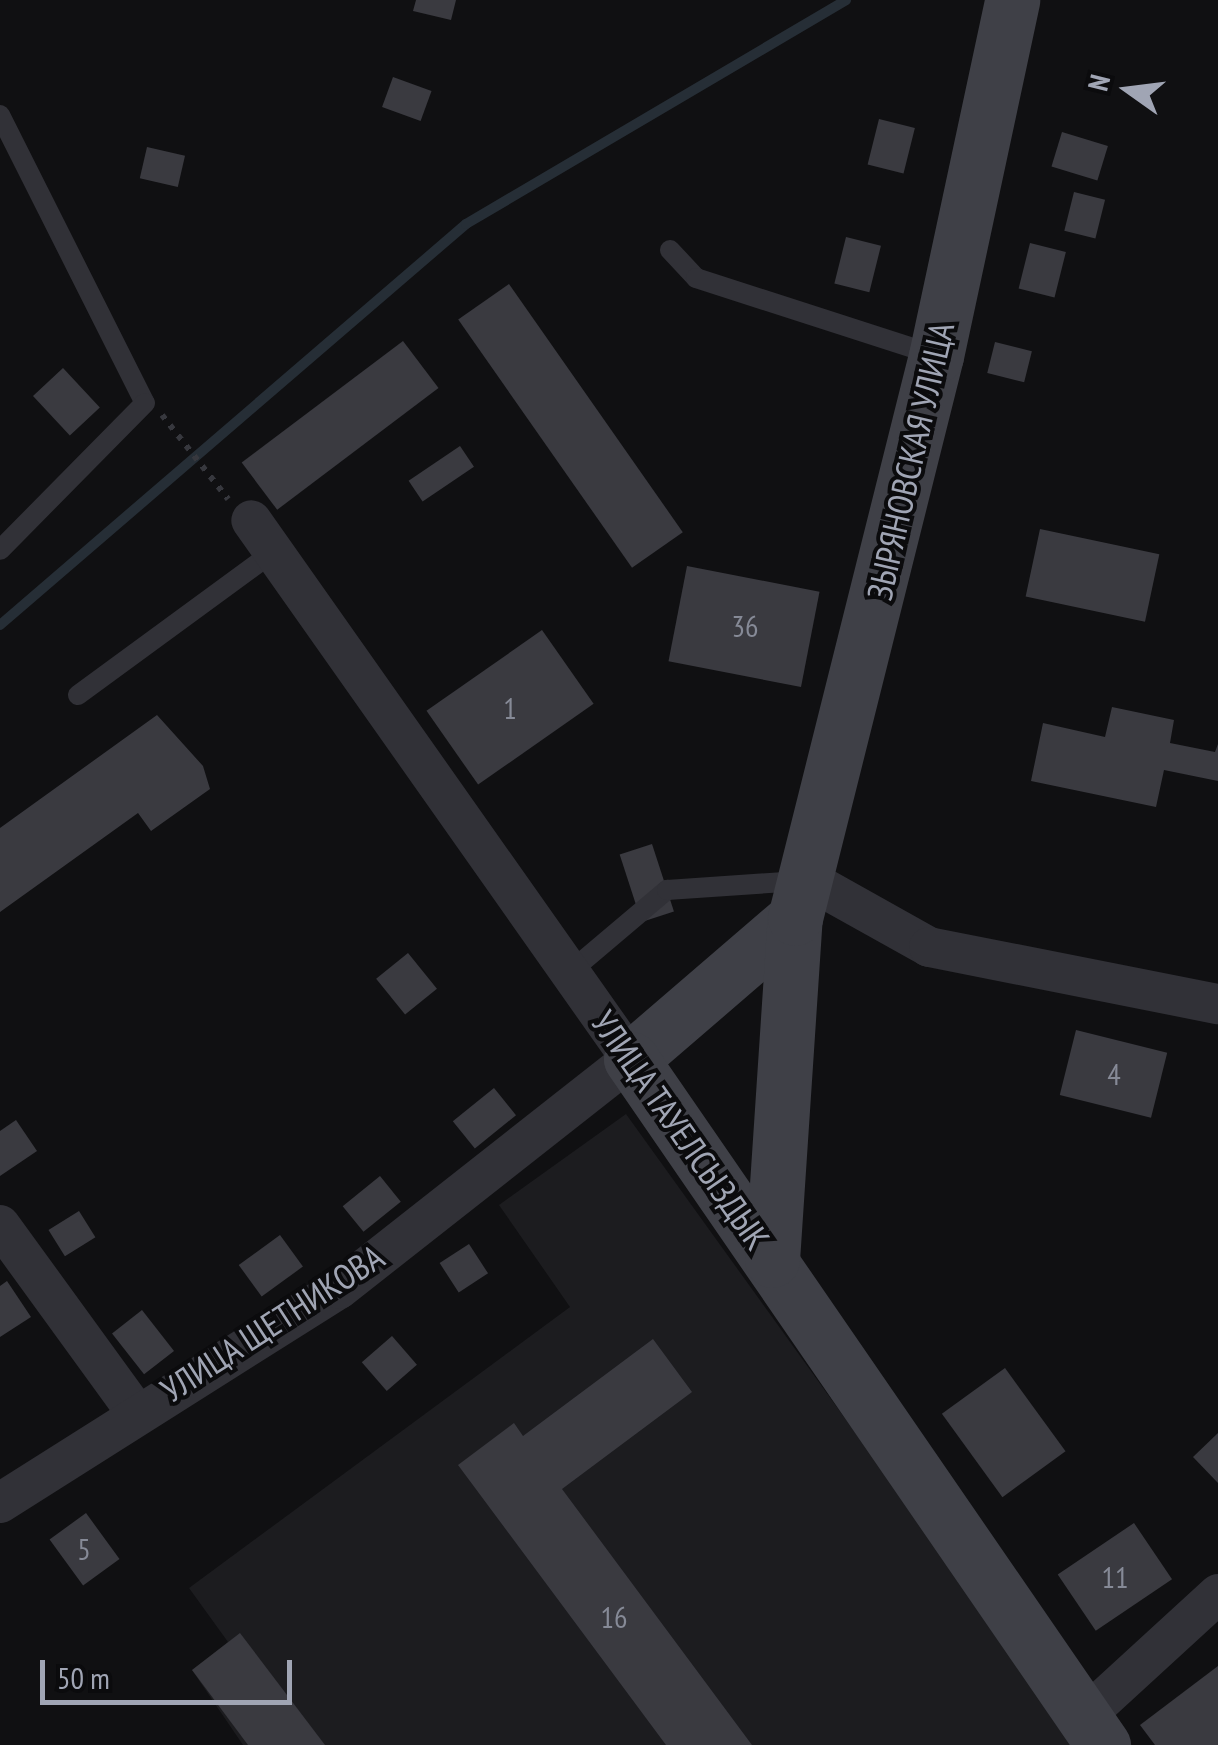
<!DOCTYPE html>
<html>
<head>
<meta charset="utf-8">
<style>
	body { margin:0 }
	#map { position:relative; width:1218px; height:1745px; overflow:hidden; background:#101012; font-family:"PT Sans Narrow",sans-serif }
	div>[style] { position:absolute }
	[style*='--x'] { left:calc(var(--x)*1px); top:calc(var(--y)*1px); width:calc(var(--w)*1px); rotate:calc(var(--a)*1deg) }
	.built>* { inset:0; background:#1c1c1f }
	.stream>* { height:10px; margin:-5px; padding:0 5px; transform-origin:5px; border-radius:5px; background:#262e36 }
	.building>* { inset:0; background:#3a3a40; transform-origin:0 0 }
	.path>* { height:6px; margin-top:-3px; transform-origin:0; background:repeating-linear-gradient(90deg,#37383e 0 5px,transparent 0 13px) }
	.lane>* { height:20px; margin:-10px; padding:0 10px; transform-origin:10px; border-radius:10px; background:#313137 }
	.street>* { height:40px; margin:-20px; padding:0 20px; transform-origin:20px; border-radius:20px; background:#313137 }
	.secondary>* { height:55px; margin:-27.5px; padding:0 27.5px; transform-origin:27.5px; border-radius:27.5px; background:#3f4047 }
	span { translate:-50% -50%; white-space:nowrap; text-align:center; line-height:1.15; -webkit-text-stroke:8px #0b0b0d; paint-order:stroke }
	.number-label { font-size:30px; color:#868a97 }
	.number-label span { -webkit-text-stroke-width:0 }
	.street-label { font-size:35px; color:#a0a5b4 }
	.north { position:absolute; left:1078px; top:40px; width:100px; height:100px; -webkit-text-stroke:8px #0b0b0d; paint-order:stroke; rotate:284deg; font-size:28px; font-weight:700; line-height:40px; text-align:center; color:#a0a5b4 }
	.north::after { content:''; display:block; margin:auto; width:35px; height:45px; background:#a0a5b4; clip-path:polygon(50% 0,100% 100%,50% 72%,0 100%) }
	.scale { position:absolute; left:40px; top:1660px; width:252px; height:45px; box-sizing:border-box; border:5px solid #a0a5b4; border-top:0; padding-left:12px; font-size:30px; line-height:35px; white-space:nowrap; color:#a0a5b4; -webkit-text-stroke:8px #0b0b0d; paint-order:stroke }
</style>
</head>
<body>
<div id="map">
	<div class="built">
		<i style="clip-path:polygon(626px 1114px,1080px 1745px,243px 1745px,192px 1670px,228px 1642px,189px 1588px,570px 1307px,499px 1205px)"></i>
	</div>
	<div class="stream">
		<i style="--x:0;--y:625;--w:615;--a:-40.71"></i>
		<i style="--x:466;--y:224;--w:441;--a:-30.5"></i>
	</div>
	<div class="building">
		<i style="clip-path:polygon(416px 0,456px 0,451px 20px,413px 11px)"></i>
		<i style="left:393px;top:77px;width:41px;height:32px;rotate:20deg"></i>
		<i style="left:879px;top:119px;width:37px;height:47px;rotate:14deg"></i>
		<i style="left:1062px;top:132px;width:48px;height:36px;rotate:17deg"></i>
		<i style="left:147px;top:147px;width:39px;height:32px;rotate:13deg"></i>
		<i style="left:1074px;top:192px;width:32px;height:40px;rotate:14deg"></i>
		<i style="left:846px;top:237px;width:36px;height:48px;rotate:14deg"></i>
		<i style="left:1030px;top:243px;width:37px;height:47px;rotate:14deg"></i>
		<i style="left:509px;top:284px;width:303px;height:62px;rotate:55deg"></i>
		<i style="left:403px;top:341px;width:59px;height:202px;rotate:53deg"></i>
		<i style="left:995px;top:342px;width:38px;height:32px;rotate:14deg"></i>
		<i style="left:63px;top:368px;width:54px;height:41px;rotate:47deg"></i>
		<i style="left:460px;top:446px;width:25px;height:62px;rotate:56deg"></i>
		<i style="left:1040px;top:529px;width:122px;height:69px;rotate:12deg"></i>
		<i style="left:687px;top:566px;width:135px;height:97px;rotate:11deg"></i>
		<i style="left:542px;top:630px;width:90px;height:141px;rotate:55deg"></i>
		<i style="clip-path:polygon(1112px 707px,1174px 720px,1170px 743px,1215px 752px,1218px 744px,1218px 781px,1164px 770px,1156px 807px,1031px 781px,1043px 723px,1105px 737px)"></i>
		<i style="clip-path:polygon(157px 715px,203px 766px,210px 789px,151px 831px,138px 813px,0 912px,0 828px)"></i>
		<i style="left:652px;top:844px;width:71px;height:34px;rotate:72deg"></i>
		<i style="left:408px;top:953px;width:46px;height:41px;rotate:51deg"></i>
		<i style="left:1076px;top:1030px;width:94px;height:67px;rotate:14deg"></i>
		<i style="left:494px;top:1088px;width:35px;height:53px;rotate:51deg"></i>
		<i style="clip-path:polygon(16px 1120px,37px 1151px,0 1176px,0 1131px)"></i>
		<i style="left:380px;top:1176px;width:33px;height:48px;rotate:51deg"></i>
		<i style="left:79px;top:1211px;width:31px;height:36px;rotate:58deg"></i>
		<i style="left:280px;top:1235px;width:39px;height:51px;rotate:54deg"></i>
		<i style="left:469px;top:1244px;width:35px;height:35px;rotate:57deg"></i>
		<i style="clip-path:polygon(7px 1281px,31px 1317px,0 1337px,0 1286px)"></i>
		<i style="left:142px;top:1310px;width:52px;height:38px;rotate:52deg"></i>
		<i style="left:392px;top:1336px;width:38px;height:40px;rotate:49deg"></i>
		<i style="clip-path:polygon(653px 1339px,692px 1392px,562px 1489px,752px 1745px,666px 1745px,458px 1465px,514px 1423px,523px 1436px)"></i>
		<i style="left:1005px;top:1368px;width:103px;height:78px;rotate:54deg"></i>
		<i style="clip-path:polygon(1218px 1433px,1218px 1483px,1193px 1457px)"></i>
		<i style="left:86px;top:1513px;width:57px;height:45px;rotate:54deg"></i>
		<i style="left:1134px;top:1523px;width:68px;height:92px;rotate:56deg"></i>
		<i style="clip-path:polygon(240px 1633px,325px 1745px,248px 1745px,192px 1670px)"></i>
		<i style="clip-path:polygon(1218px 1666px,1218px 1745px,1155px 1745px,1140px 1725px)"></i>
	</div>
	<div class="path">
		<i style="--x:162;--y:415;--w:107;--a:51.8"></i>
	</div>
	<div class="lane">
		<i style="--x:0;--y:115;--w:322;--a:63.3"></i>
		<i style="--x:145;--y:403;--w:206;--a:134.6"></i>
		<i style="--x:670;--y:250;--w:38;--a:47"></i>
		<i style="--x:696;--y:278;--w:250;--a:17.9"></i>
		<i style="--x:78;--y:695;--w:245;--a:-36.2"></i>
		<i style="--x:571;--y:971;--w:126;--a:-40.2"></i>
		<i style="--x:667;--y:890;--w:132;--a:-3.9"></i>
	</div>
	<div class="street">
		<i style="--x:811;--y:881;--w:135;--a:29.2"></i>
		<i style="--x:929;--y:947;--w:295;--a:11.2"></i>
		<i style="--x:0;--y:1225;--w:231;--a:54"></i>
		<i style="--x:0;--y:1503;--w:401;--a:-32.3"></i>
		<i style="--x:339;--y:1289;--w:372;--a:-38.2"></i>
		<i style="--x:631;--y:1059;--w:659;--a:-125.18"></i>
		<i style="--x:1084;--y:1717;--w:182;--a:-42.5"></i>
	</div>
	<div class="secondary">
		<i style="--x:795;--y:918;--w:216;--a:139.3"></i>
		<i style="--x:631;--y:1059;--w:833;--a:55.47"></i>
		<i style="--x:772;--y:1260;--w:343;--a:-86.2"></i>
		<i style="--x:795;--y:918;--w:579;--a:-75.92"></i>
		<i style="--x:936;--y:356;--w:364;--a:-77.9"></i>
	</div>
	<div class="number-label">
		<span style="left:745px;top:626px">36</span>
		<span style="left:510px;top:708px">1</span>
		<span style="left:1114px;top:1074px">4</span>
		<span style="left:84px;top:1549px">5</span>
		<span style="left:1115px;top:1577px">11</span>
		<span style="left:614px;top:1617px">16</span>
	</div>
	<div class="street-label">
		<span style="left:910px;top:461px;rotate:-77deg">ЗЫРЯНОВСКАЯ УЛИЦА</span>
		<span style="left:681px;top:1130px;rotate:55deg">УЛИЦА ТАУЕЛСЫЗДЫК</span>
		<span style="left:272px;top:1323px;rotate:-33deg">УЛИЦА ЩЕТНИКОВА</span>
	</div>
	<div class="north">N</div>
	<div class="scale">50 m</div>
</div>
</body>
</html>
